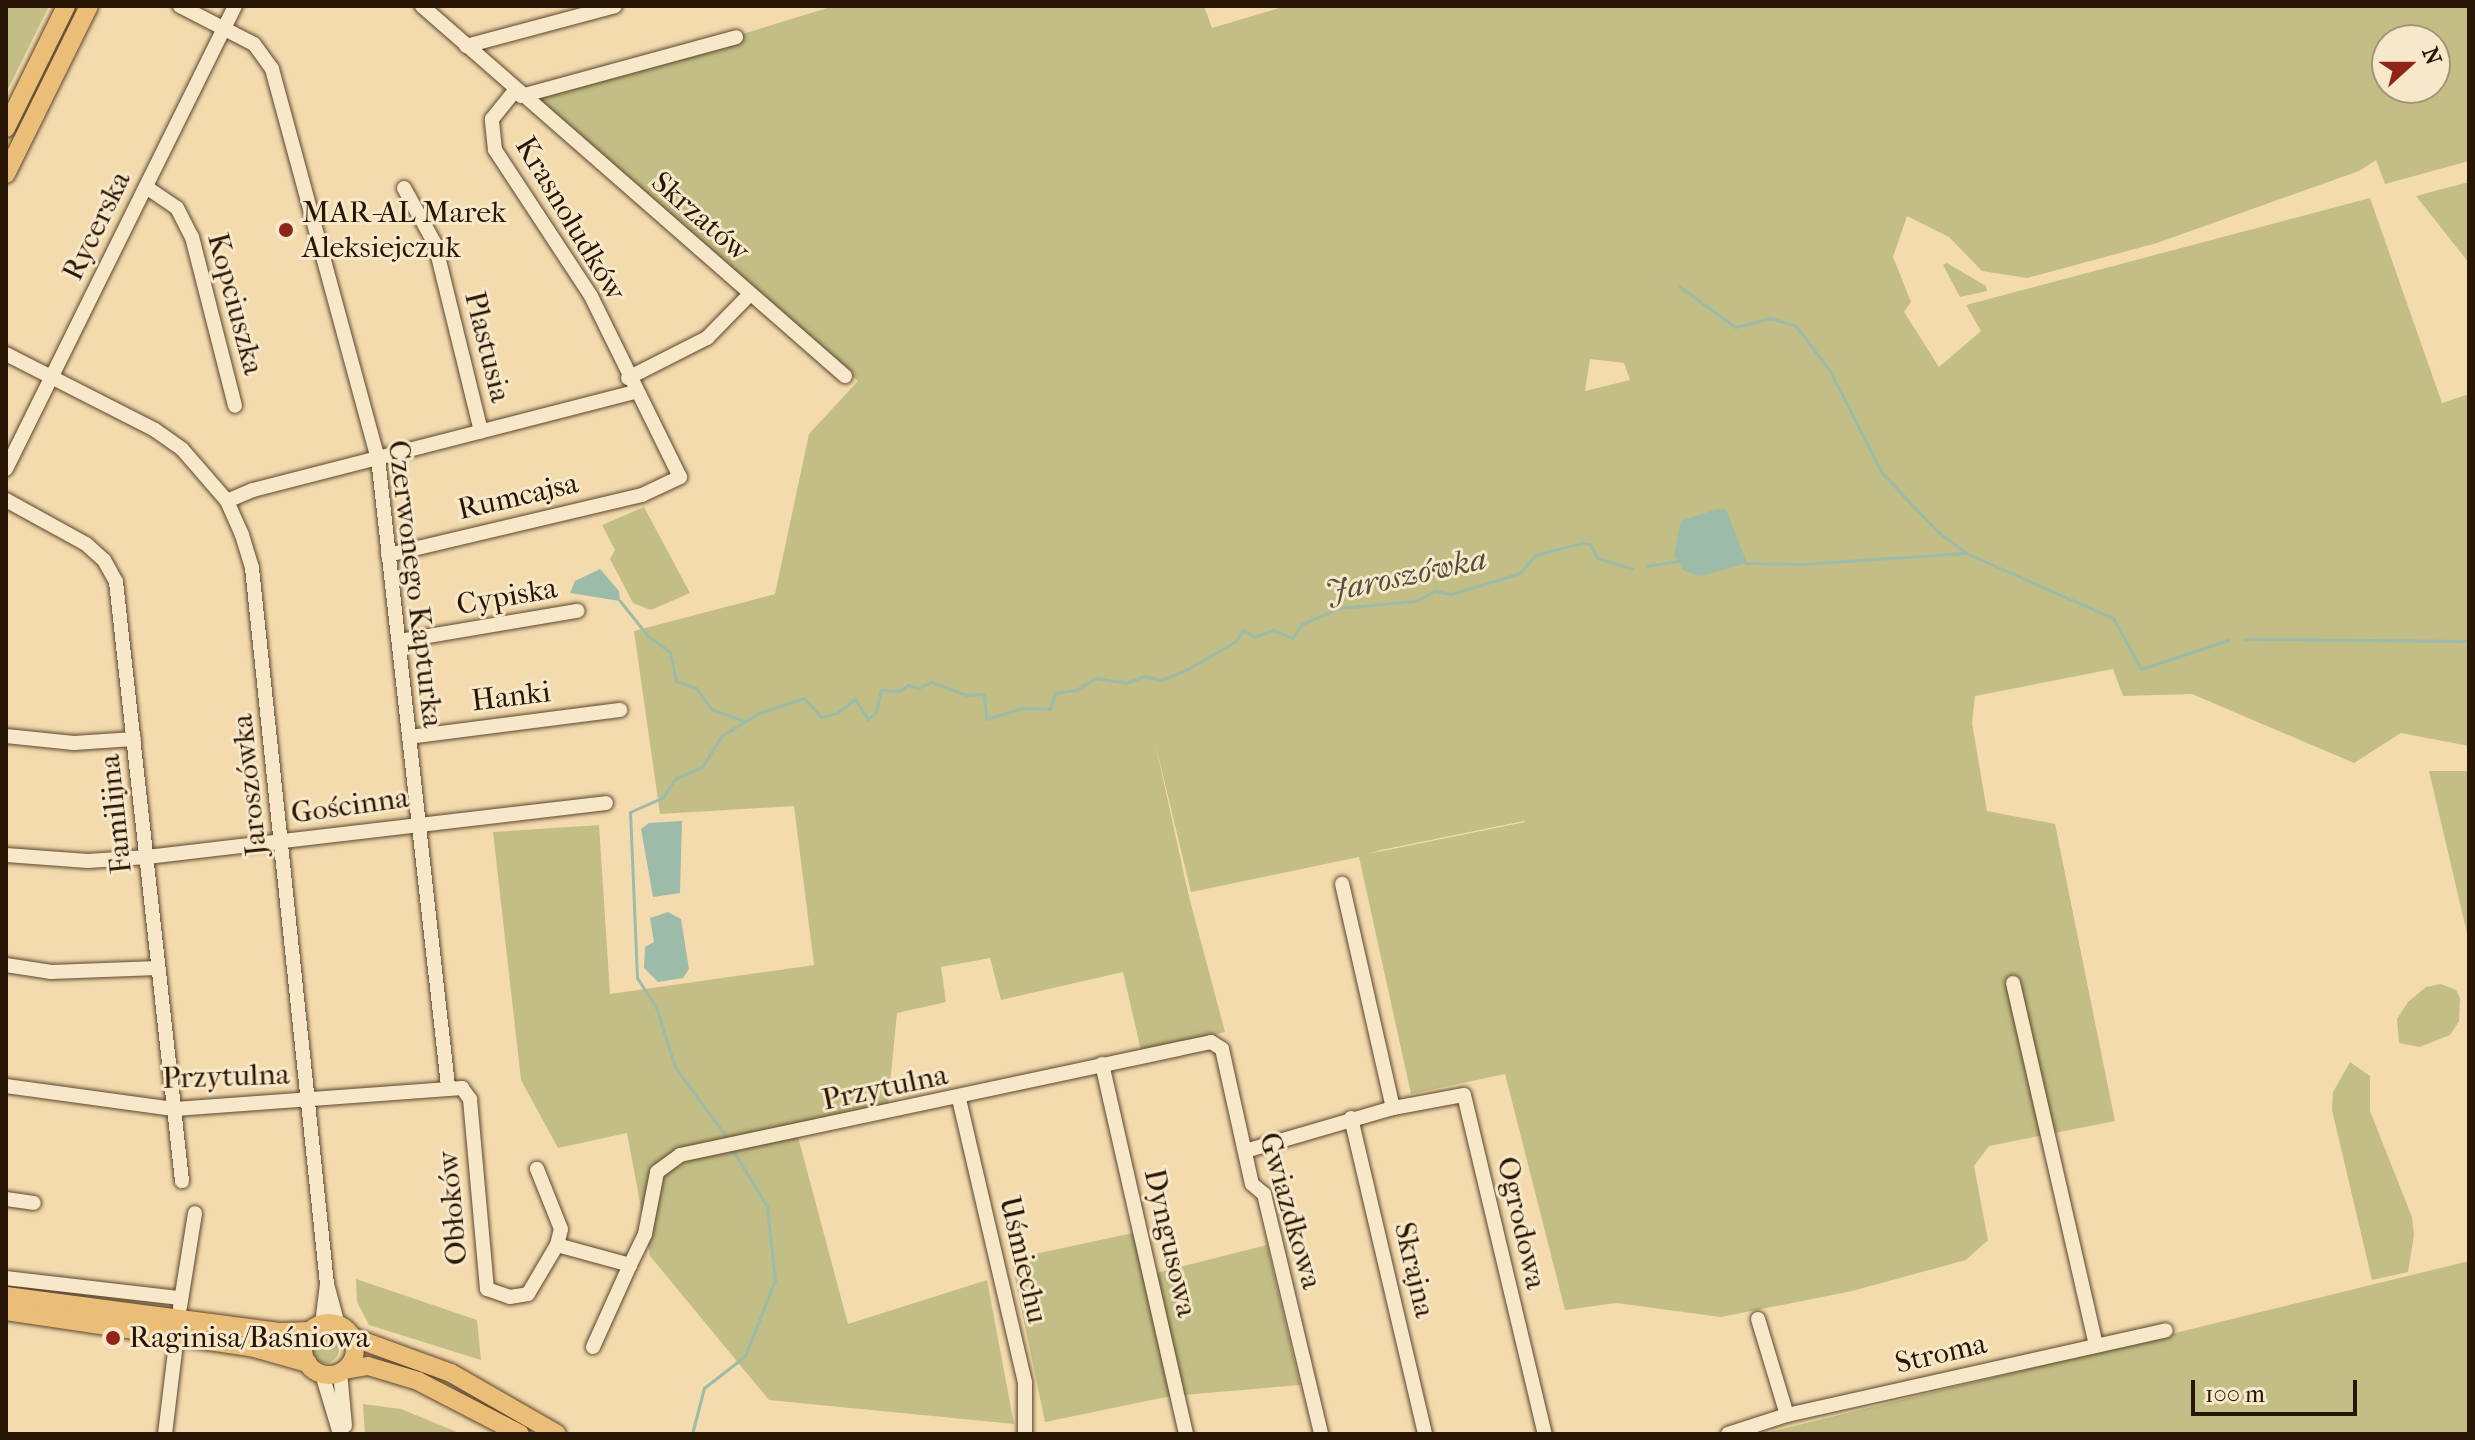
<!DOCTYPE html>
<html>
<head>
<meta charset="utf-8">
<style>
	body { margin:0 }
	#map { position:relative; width:2475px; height:1440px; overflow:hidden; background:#f4dbae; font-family:"IM FELL French Canon",serif }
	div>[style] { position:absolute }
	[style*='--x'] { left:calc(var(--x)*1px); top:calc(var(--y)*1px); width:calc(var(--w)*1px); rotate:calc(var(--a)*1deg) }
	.green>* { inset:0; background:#c3be85 }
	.round { border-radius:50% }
	.water>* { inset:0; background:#9cbba9 }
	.stream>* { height:3px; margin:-1.5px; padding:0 1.5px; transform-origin:1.5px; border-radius:1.5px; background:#9cbba9 }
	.roads { filter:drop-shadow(0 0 2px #5b462e) drop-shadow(0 0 2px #5b462e) }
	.minor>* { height:14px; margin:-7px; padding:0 7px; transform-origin:7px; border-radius:7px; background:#f8e8ca }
	.major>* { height:18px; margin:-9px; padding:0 9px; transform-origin:9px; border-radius:9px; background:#eabe77 }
	.major>.ring { margin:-9px; padding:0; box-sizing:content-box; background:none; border:18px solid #eabe77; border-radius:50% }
	.dots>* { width:22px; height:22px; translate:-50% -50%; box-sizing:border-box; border:4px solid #f8e8ca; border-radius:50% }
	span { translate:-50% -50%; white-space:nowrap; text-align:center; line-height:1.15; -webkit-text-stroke:6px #f8e8ca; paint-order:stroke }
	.poi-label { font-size:30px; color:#281503 }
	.left { translate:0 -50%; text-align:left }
	.street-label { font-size:30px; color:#281503 }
	.water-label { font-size:32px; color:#514f3d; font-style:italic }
	.frame { position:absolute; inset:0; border:8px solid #281503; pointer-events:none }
	.north { position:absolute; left:2371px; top:24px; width:80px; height:80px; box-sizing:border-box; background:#f8e8ca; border:2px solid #a5947a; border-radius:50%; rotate:69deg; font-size:22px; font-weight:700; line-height:32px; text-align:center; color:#281503 }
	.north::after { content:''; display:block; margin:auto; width:28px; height:36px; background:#8f2418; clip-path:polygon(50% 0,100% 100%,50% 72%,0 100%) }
	.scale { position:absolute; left:2191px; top:1380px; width:166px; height:36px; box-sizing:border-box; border:4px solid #281503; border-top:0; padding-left:10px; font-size:24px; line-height:28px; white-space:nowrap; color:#281503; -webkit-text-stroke:6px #f8e8ca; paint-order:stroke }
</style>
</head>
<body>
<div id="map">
	<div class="green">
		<i style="clip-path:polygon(6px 6px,49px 6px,6px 93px)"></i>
		<i style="clip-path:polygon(evenodd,834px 6px,1204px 6px,1212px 28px,1286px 6px,2469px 6px,2469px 161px,2385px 184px,2376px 160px,2359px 171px,2157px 243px,2027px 278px,1982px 271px,1949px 237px,1907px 216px,1893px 257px,1911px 302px,1904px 312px,1939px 367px,1981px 331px,1966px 305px,2370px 198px,2442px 403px,2469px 394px,2469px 746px,2401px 733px,2354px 763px,2192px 694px,2123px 696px,2113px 669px,1975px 696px,1972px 723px,1987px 811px,2055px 824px,2115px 1121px,1989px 1146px,1974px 1166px,1988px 1240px,1966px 1260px,1852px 1291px,1721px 1317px,1616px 1303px,1565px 1310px,1505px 1074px,1411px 1094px,1359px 857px,1191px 892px,1155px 742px,1189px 897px,1225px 1032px,1142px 1055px,1123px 972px,1001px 1000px,990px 958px,941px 967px,946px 1002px,897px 1013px,887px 1114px,797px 1133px,848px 1324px,987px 1280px,1014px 1424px,769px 1400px,650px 1256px,627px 1133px,558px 1148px,521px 1080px,493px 832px,599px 825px,610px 994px,814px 965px,794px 806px,660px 814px,634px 631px,775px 594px,809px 434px,858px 381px,533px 98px,834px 6px,2387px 40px,2435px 40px,2435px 88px,2387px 88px,2387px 40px,834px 6px,1590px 359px,1624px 363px,1630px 380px,1585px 391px,1590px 359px,834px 6px,1524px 821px,1525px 822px,1368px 854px,1381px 850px,1524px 821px)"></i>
		<i style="clip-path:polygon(2469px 182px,2469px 263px,2416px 196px)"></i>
		<i style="clip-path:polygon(1947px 263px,1986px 286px,1987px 291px,1960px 297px,1943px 265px)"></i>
		<i style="clip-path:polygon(644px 507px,690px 593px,651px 610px,633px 603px,610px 559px,615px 550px,602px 525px)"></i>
		<i style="clip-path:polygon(2429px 771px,2469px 771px,2469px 942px)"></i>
		<i style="clip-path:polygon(2441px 984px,2456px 990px,2460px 998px,2459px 1021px,2450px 1035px,2420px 1047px,2399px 1043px,2397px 1019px,2408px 1002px,2426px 987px)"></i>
		<i style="clip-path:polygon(2350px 1062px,2370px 1076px,2370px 1111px,2412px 1217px,2414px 1235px,2408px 1272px,2372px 1280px,2332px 1110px,2333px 1092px)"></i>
		<i style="clip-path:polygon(1133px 1233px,1144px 1276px,1267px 1245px,1300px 1385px,1171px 1396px,1045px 1422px,1011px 1259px)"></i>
		<i style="clip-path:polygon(2469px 1261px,2469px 1434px,1762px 1434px,2167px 1335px)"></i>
		<i style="clip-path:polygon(356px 1279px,477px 1320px,481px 1360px,369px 1325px,357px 1302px)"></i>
		<i class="round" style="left:311px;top:1335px;width:28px;height:28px"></i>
		<i style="clip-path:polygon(363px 1404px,401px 1409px,462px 1434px,365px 1434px)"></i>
	</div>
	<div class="water">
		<i style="clip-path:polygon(1717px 509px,1726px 510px,1747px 563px,1701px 576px,1684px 571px,1674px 556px,1681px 521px)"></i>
		<i style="clip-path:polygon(600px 569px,619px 591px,620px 601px,570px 593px,575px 581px)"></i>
		<i style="clip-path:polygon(682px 821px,680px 893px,653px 897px,641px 829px,649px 823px)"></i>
		<i style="clip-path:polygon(668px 912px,681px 919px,689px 969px,683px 978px,658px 982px,644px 968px,645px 947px,654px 942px,650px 918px)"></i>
	</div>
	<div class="stream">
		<i style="--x:1679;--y:286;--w:69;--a:36.2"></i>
		<i style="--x:1735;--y:327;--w:36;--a:-14"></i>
		<i style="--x:1770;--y:318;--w:27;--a:17"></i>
		<i style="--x:1796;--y:326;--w:56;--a:52.9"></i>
		<i style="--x:1830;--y:371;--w:114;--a:63"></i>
		<i style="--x:1882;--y:473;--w:81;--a:46.5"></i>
		<i style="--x:1938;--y:532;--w:35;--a:37"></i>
		<i style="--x:1746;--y:563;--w:55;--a:1"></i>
		<i style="--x:1801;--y:564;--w:165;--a:-3.8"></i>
		<i style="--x:1966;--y:553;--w:161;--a:23.9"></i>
		<i style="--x:2113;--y:618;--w:58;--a:61.2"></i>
		<i style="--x:2141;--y:669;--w:92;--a:-18.4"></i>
		<i style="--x:1647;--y:566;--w:32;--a:-9"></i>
		<i style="--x:620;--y:601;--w:45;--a:51.3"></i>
		<i style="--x:648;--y:636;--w:27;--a:36"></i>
		<i style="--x:670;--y:652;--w:30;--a:78"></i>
		<i style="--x:676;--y:681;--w:21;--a:19"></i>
		<i style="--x:696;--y:688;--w:26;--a:54"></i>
		<i style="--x:711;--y:709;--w:37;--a:20"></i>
		<i style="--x:2245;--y:639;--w:224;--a:0.5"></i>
		<i style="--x:728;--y:1139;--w:89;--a:-126.4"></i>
		<i style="--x:675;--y:1067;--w:63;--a:-107.6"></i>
		<i style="--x:656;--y:1007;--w:35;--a:-123"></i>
		<i style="--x:637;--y:978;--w:166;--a:-92.4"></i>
		<i style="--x:630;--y:812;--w:36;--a:-24"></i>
		<i style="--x:663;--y:797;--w:23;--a:-56"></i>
		<i style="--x:676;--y:778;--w:28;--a:-23"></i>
		<i style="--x:702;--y:767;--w:36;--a:-58"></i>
		<i style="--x:721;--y:736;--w:44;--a:-31.2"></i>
		<i style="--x:759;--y:713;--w:47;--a:-18.4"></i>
		<i style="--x:804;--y:698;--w:25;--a:48"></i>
		<i style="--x:821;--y:717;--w:16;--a:-14"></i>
		<i style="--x:837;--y:713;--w:23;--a:-38"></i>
		<i style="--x:855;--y:699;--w:24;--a:57"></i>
		<i style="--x:868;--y:719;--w:11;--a:-41"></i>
		<i style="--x:876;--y:712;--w:23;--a:-77"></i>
		<i style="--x:881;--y:690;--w:18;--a:3"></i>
		<i style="--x:899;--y:691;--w:11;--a:-34"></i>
		<i style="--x:908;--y:685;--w:10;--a:17"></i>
		<i style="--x:918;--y:688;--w:14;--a:-25"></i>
		<i style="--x:931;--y:682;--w:37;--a:20"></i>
		<i style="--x:966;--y:695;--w:18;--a:-3"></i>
		<i style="--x:984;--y:694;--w:25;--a:85"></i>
		<i style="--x:986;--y:719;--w:39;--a:-17"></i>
		<i style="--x:1023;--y:708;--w:27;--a:2"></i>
		<i style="--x:1050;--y:709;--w:17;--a:-73"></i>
		<i style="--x:1055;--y:693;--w:21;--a:-8"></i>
		<i style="--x:1076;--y:690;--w:23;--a:-31"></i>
		<i style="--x:1096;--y:678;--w:30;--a:9"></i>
		<i style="--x:1126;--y:683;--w:19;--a:-21"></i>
		<i style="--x:1144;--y:676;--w:17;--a:13"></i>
		<i style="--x:1161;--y:680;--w:27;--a:-22"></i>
		<i style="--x:1186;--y:670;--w:58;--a:-30.1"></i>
		<i style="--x:1236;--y:641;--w:13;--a:-58"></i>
		<i style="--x:1243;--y:630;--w:13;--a:32"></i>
		<i style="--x:1254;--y:637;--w:20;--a:-20"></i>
		<i style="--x:1273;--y:630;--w:21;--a:23"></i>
		<i style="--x:1292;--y:638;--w:17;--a:-54"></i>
		<i style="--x:1302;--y:624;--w:40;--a:-23.4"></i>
		<i style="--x:1339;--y:608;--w:77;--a:-5.2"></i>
		<i style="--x:1416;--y:601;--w:21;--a:-28"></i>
		<i style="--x:1435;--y:591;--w:16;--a:11"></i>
		<i style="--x:1451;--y:594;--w:72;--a:-16.9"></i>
		<i style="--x:1520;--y:573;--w:23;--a:-50"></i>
		<i style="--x:1535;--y:555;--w:49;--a:-14.3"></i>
		<i style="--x:1582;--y:543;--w:8;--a:7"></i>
		<i style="--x:1590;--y:544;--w:16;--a:63"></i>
		<i style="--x:1597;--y:558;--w:38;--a:17"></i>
		<i style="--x:692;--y:1434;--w:48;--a:-75.4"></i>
		<i style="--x:704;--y:1388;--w:52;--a:-38"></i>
		<i style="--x:745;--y:1356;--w:82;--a:-68.5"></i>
		<i style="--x:775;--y:1280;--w:74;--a:-96.2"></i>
		<i style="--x:767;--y:1206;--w:67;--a:-121.6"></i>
	</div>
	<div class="roads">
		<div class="minor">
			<i style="--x:180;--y:6;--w:83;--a:27.2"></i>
			<i style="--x:254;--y:44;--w:31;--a:54"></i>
			<i style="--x:272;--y:69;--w:403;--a:74.8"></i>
			<i style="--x:378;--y:458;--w:632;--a:83.64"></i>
			<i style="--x:422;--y:6;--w:562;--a:41.18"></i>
			<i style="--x:466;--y:46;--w:154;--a:-15"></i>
			<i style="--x:521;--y:96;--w:223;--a:-15.3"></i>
			<i style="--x:146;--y:187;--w:37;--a:34"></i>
			<i style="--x:177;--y:208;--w:33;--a:63"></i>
			<i style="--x:192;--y:237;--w:174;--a:75.7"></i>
			<i style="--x:404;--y:188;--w:64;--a:61"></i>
			<i style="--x:435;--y:244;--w:193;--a:76.2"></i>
			<i style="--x:6;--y:354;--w:167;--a:27"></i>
			<i style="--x:155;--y:430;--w:33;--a:35"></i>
			<i style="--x:182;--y:449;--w:69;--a:49.1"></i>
			<i style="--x:227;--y:501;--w:37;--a:66"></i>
			<i style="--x:242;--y:535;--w:34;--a:73"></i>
			<i style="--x:252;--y:568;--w:720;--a:84.02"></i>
			<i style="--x:327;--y:1284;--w:42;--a:75"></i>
			<i style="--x:628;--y:378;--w:89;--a:-26.9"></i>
			<i style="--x:707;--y:338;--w:60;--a:-45.7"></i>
			<i style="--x:6;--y:469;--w:517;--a:-63.68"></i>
			<i style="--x:6;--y:500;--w:91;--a:28.8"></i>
			<i style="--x:86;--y:544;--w:24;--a:42"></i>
			<i style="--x:104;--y:560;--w:25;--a:61"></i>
			<i style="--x:116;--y:582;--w:603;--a:83.71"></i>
			<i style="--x:227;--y:501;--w:28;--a:-23"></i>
			<i style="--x:253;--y:490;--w:393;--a:-14.4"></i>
			<i style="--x:388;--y:555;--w:261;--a:-13.3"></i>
			<i style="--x:642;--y:495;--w:42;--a:-25.3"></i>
			<i style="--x:680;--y:477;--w:202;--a:-116.2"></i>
			<i style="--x:591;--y:296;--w:175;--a:-123.3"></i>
			<i style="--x:495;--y:150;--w:31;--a:-96"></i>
			<i style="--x:492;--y:119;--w:36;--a:-51"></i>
			<i style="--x:399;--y:641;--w:181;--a:-9.6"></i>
			<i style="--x:6;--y:736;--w:68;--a:5.9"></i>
			<i style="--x:74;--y:743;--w:60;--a:-3.8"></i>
			<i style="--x:409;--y:737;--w:213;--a:-7.3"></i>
			<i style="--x:6;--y:855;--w:82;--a:4.2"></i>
			<i style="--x:88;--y:861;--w:59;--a:-3.9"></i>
			<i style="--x:147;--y:857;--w:462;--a:-6.7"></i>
			<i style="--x:6;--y:965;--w:46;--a:8.8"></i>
			<i style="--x:51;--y:972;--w:107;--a:-2.1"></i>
			<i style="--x:2013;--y:983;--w:372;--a:77.1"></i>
			<i style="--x:1102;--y:1064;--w:379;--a:77.2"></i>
			<i style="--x:6;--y:1086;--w:171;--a:7.8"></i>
			<i style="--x:175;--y:1109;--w:288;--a:-4.2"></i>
			<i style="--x:462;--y:1088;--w:14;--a:54"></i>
			<i style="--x:470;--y:1099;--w:191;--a:84.9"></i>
			<i style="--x:487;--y:1289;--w:24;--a:19"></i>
			<i style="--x:510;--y:1297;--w:18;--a:-9"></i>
			<i style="--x:528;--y:1294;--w:57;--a:-59.4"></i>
			<i style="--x:557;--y:1245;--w:16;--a:-76"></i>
			<i style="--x:561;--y:1229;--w:65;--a:-111.8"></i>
			<i style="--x:959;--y:1099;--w:291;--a:76.9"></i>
			<i style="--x:1025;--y:1382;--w:52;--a:90"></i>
			<i style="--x:1393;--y:1108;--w:72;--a:-10.4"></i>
			<i style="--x:1464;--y:1095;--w:349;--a:76.6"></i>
			<i style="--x:1351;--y:1118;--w:325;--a:76.8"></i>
			<i style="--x:1245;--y:1151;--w:154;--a:-16.2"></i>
			<i style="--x:1393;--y:1108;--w:230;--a:-102.8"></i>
			<i style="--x:6;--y:1199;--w:28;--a:8"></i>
			<i style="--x:557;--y:1245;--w:76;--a:15.3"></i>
			<i style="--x:630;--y:1265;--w:90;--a:114.3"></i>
			<i style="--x:630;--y:1265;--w:34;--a:-64"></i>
			<i style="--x:645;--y:1234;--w:63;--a:-79"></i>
			<i style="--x:657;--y:1172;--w:29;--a:-36"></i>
			<i style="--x:680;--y:1155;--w:543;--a:-12.01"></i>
			<i style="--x:1211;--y:1042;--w:13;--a:32"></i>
			<i style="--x:1222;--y:1049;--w:138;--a:77.5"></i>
			<i style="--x:1252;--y:1184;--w:16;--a:40"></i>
			<i style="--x:1264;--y:1194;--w:247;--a:76.6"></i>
			<i style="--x:6;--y:1278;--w:175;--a:6.6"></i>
			<i style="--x:180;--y:1307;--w:95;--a:-80.9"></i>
			<i style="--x:1758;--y:1319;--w:100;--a:73.2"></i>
			<i style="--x:322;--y:1324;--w:40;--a:-82.9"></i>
			<i style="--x:340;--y:1372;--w:54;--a:84.7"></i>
			<i style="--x:322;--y:1374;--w:63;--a:73.3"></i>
			<i style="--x:165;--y:1434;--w:100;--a:-83.1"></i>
			<i style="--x:1728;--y:1434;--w:62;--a:-17.9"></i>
			<i style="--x:1787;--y:1415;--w:388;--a:-12.6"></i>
		</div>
		<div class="major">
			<i style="--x:6;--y:128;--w:136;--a:-63.8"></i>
			<i style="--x:6;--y:174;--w:187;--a:-63.7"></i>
			<i style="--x:6;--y:1296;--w:277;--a:7.5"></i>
			<i style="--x:281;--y:1332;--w:29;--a:-2"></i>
			<i style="--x:6;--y:1311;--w:248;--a:8.4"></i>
			<i style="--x:251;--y:1347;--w:59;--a:15.7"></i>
			<i class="ring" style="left:303px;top:1323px;width:34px;height:34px"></i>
			<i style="--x:352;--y:1337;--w:105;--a:20"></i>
			<i style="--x:451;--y:1373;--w:122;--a:29.9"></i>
			<i style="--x:345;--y:1370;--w:23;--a:-10"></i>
			<i style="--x:368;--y:1366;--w:52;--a:16.7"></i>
			<i style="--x:418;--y:1381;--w:115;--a:27.5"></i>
		</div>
	</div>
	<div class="dots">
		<i style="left:286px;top:230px;background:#8f2418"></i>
		<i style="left:113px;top:1338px;background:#8f2418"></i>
	</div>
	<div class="poi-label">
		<span class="left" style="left:302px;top:230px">MAR-AL Marek<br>Aleksiejczuk</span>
		<span class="left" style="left:129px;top:1338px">Raginisa/Baśniowa</span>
	</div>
	<div class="street-label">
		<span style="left:700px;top:217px;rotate:41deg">Skrzatów</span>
		<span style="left:570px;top:219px;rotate:59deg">Krasnoludków</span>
		<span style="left:97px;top:226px;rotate:-64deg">Rycerska</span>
		<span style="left:235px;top:304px;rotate:75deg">Kopciuszka</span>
		<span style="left:487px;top:347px;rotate:76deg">Plastusia</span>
		<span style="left:518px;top:497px;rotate:-13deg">Rumcajsa</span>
		<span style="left:415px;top:584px;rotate:83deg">Czerwonego Kapturka</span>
		<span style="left:507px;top:597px;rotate:-10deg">Cypiska</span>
		<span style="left:511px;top:697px;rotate:-7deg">Hanki</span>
		<span style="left:250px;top:785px;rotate:-96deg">Jaroszówka</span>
		<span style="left:350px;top:806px;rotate:-8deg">Gościnna</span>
		<span style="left:116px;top:814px;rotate:-96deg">Familijna</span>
		<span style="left:226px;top:1077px;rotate:-2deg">Przytulna</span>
		<span style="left:885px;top:1088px;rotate:-12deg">Przytulna</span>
		<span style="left:453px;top:1208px;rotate:-95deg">Obłoków</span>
		<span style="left:1290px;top:1211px;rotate:74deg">Gwiazdkowa</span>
		<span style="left:1521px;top:1223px;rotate:77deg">Ogrodowa</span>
		<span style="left:1170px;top:1243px;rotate:77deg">Dyngusowa</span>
		<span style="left:1023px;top:1260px;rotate:77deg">Uśmiechu</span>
		<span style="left:1414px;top:1270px;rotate:77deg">Skrajna</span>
		<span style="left:1941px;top:1354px;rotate:-13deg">Stroma</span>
	</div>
	<div class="water-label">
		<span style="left:1406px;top:576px;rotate:-12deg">Jaroszówka</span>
	</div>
	<div class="frame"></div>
	<div class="north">N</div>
	<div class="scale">100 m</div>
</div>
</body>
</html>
